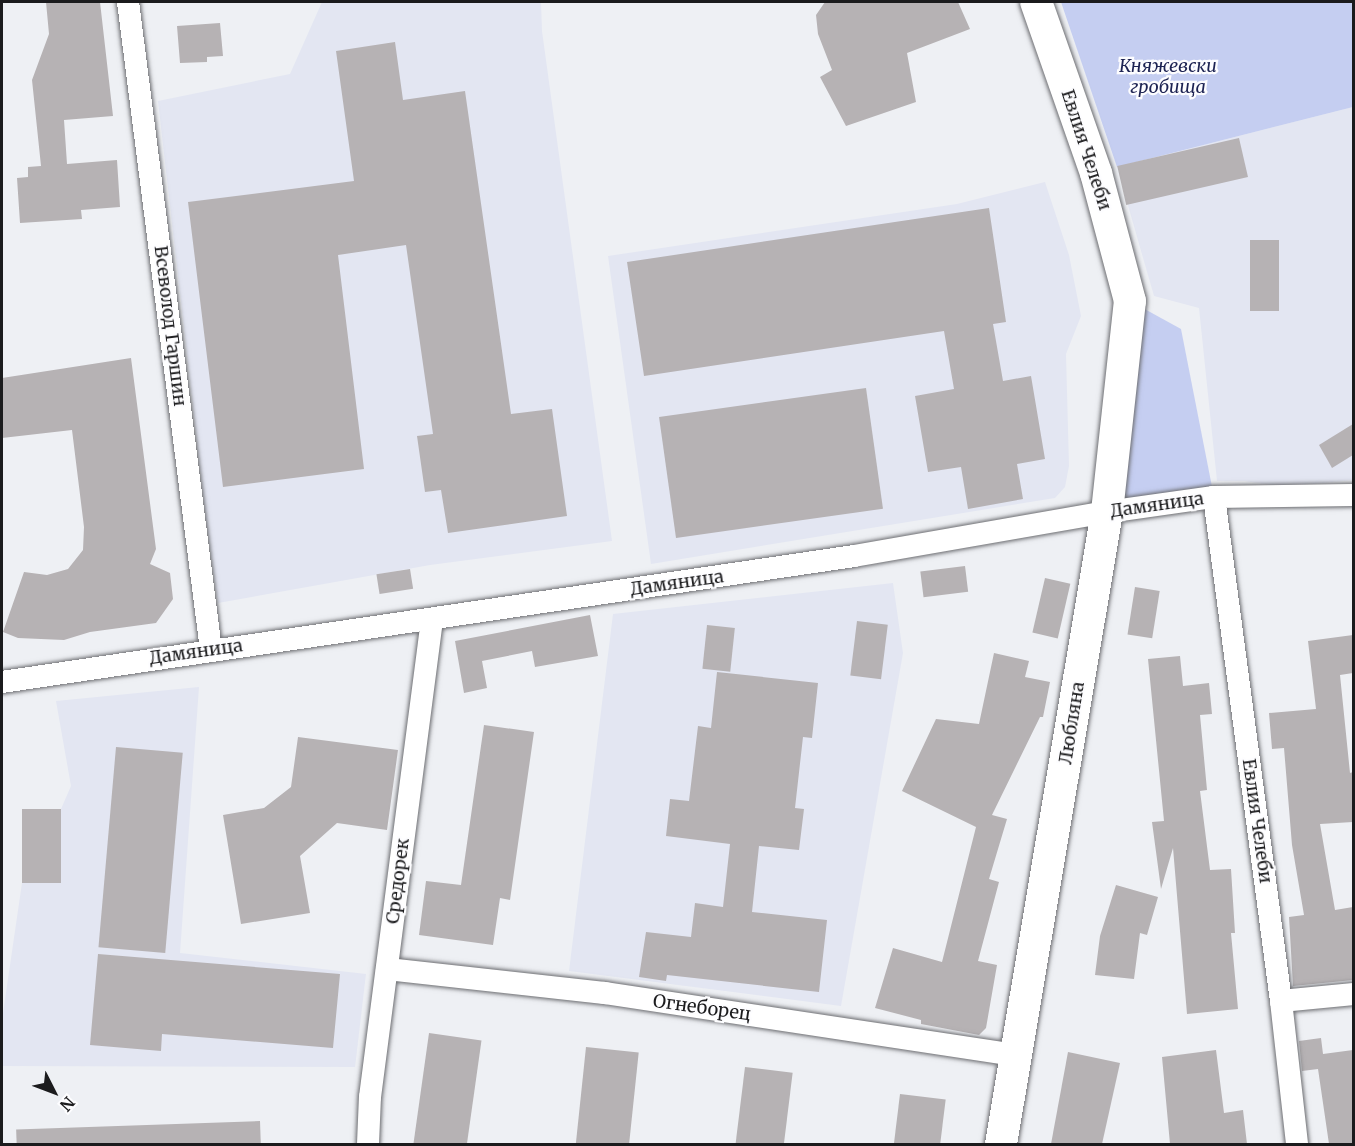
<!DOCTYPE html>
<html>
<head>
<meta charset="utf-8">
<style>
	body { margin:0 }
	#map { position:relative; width:1355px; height:1146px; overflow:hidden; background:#eef0f4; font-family:Merriweather,serif }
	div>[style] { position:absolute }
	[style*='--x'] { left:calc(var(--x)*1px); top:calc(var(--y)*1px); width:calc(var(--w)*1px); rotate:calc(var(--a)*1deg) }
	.built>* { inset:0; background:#e3e6f2 }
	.green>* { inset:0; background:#c5cef1 }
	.building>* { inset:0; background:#b6b2b4; transform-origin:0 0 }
	.roads { filter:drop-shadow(0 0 2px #6d6e72) drop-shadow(0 0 2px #6d6e72) }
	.street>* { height:22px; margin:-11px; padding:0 11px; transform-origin:11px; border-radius:11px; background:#fff }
	.secondary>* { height:32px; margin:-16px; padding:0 16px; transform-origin:16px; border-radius:16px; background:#fff }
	span { translate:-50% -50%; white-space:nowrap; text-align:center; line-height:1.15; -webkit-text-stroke:4.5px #fdfdff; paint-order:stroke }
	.park-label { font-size:18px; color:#1d2353; font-style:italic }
	.street-label { font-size:18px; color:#1b1b1d }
	.frame { position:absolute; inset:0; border:3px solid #1b1b1d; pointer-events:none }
	.north { position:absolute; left:24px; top:1062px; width:60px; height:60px; -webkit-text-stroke:4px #fdfdff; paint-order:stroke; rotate:132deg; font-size:16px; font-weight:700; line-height:24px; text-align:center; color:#1b1b1d }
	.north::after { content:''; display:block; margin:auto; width:21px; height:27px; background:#1b1b1d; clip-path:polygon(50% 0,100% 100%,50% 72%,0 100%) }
</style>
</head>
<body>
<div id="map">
	<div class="built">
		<i style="clip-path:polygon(322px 2px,541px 2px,542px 31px,612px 541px,430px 565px,218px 603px,206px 520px,158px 101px,290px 74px)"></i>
		<i style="clip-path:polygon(1353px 107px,1353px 480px,1283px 487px,1245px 481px,1217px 481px,1199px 308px,1154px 296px,1117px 167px)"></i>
		<i style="clip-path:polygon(1045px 182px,1069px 255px,1081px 316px,1066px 354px,1069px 466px,1065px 487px,1055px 498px,651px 564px,608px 256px,957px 204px)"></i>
		<i style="clip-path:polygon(893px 583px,903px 653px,841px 1006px,569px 971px,613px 614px)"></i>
		<i style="clip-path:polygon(199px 687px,180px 953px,366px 974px,355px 1067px,2px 1066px,2px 1020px,22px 883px,61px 882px,61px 809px,71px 786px,56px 701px)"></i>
	</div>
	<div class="green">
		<i style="clip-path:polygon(1061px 2px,1353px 2px,1353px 107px,1117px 167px)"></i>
		<i style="clip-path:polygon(1130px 301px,1181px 329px,1214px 497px,1107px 512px)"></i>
	</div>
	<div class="building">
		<i style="clip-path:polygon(46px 2px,100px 2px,113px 116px,64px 120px,67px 164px,117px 160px,120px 207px,81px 210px,82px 219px,20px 223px,17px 178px,28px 177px,28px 167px,41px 166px,32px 80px,49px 34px)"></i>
		<i style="clip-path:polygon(825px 2px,958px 2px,970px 29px,907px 53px,916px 102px,846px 126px,820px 77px,832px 70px,818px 34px,816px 15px)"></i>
		<i style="clip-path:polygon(220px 23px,223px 56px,207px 57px,207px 62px,180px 63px,177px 26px)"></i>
		<i style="clip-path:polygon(395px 42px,403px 100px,465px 91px,511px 414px,552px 409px,567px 516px,448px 533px,441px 490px,425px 492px,417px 436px,433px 434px,406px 245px,338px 255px,364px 469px,223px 487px,188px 202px,354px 181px,336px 51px)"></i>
		<i style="left:1239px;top:138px;width:40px;height:125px;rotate:77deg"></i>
		<i style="clip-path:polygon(989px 208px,1006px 322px,993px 324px,1003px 381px,1031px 376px,1045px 459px,1017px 464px,1023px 499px,968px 509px,961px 467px,928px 472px,915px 396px,954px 389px,944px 331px,644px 376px,627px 262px)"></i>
		<i style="left:1250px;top:240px;width:29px;height:71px"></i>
		<i style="clip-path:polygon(131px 358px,156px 549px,150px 564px,170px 573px,173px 599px,156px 623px,90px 632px,64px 640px,18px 638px,3px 632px,24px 572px,47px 575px,68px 569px,83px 550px,84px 527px,72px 430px,2px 438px,2px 378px)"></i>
		<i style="left:866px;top:388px;width:122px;height:209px;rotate:82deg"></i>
		<i style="clip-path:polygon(1353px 424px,1353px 455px,1332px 468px,1319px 445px)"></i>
		<i style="left:965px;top:566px;width:26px;height:45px;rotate:83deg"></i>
		<i style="left:410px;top:569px;width:20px;height:34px;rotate:81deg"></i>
		<i style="left:1045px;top:578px;width:26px;height:56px;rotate:13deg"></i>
		<i style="left:1135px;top:587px;width:25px;height:48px;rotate:9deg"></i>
		<i style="clip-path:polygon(590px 615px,598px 656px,535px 667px,532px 651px,482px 661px,487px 688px,464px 693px,455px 641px)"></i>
		<i style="left:857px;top:621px;width:31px;height:55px;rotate:7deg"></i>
		<i style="left:707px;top:625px;width:28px;height:44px;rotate:6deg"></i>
		<i style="clip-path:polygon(1353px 635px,1353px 673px,1340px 675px,1350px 773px,1353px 772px,1353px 822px,1320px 824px,1335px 910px,1353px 907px,1353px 980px,1293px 986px,1289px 917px,1304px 915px,1292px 845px,1284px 748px,1272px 749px,1269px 713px,1316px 709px,1308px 641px)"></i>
		<i style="clip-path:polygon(994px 653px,1029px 661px,1025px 677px,1050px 682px,1043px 717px,1040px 717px,992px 815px,1007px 819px,989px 879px,999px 882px,978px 961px,997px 965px,986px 1028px,979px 1035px,921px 1024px,921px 1020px,875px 1008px,893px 948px,942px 962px,976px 827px,902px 791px,936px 719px,979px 724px)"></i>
		<i style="clip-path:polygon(1180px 656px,1183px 686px,1209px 683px,1212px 714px,1200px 715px,1207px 790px,1200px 791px,1210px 870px,1231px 869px,1235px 933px,1231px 933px,1238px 1009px,1187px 1014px,1173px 848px,1161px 889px,1152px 822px,1164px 821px,1148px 659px)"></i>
		<i style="clip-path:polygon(717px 672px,818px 683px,812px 738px,803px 737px,795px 808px,804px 809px,799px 850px,759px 846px,752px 912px,827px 920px,819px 992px,667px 975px,666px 981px,639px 977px,646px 932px,691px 937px,695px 903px,723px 907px,730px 844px,666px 836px,670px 799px,689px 801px,698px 726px,711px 728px)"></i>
		<i style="clip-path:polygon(484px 725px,534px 732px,510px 900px,500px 898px,493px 945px,419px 935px,426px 881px,461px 885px)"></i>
		<i style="clip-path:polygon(298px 737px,398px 750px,387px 830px,337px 823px,300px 856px,310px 913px,241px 924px,223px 815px,264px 808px,291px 787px)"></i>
		<i style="left:116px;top:747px;width:67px;height:201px;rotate:5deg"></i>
		<i style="left:22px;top:809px;width:39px;height:74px"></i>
		<i style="clip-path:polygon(1116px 885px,1158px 897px,1147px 935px,1140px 933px,1134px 979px,1095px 975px,1100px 936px)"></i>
		<i style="clip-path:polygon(98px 954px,340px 974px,333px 1048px,162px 1034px,161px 1051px,90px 1045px)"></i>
		<i style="left:429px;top:1033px;width:53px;height:112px;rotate:8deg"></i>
		<i style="clip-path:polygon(1321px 1038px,1323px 1054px,1353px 1050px,1353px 1144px,1329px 1144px,1318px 1069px,1302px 1071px,1299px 1041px)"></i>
		<i style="left:586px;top:1047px;width:53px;height:98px;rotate:6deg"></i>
		<i style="clip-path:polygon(1216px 1050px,1224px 1113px,1243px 1110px,1247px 1144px,1170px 1144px,1162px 1057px)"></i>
		<i style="clip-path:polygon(1068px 1052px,1120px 1063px,1102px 1144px,1051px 1144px)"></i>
		<i style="left:745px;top:1067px;width:48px;height:78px;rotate:7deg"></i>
		<i style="left:900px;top:1094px;width:46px;height:50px;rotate:7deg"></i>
		<i style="left:260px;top:1121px;width:23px;height:244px;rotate:88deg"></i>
	</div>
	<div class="roads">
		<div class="street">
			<i style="--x:128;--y:2;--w:653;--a:82.7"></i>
			<i style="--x:1214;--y:497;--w:508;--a:82.43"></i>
			<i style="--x:1281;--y:1001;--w:144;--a:83.6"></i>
			<i style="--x:2;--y:682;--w:861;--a:-8.41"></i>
			<i style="--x:854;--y:556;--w:257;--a:-9.9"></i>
			<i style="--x:1107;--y:512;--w:108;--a:-8"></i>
			<i style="--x:1214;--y:497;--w:140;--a:-0.8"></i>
			<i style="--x:387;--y:969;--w:219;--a:6.3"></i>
			<i style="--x:605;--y:993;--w:417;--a:8.6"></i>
			<i style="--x:1281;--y:1001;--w:73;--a:-5.5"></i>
			<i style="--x:368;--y:1144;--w:47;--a:-87.6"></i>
			<i style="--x:370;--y:1097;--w:482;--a:-82.6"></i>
		</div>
		<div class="secondary">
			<i style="--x:1001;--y:1144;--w:641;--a:-80.48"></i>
			<i style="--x:1107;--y:512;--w:212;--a:-83.8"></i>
			<i style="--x:1130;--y:301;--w:132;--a:-104.9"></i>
			<i style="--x:1096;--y:173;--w:181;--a:-109.3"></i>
		</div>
	</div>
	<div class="park-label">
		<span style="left:1168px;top:77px">Княжевски<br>гробища</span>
	</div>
	<div class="street-label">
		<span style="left:1086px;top:150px;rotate:72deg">Евлия Челеби</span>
		<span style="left:170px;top:326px;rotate:83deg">Всеволод Гаршин</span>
		<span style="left:1157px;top:505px;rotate:-8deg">Дамяница</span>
		<span style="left:677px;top:583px;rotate:-8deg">Дамяница</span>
		<span style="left:196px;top:652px;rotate:-8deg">Дамяница</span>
		<span style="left:1072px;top:723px;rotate:-81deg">Любляна</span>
		<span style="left:1257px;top:821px;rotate:82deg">Евлия Челеби</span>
		<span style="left:398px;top:881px;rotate:-83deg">Средорек</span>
		<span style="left:702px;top:1008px;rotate:8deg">Огнеборец</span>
	</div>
	<div class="frame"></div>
	<div class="north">N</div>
</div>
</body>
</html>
